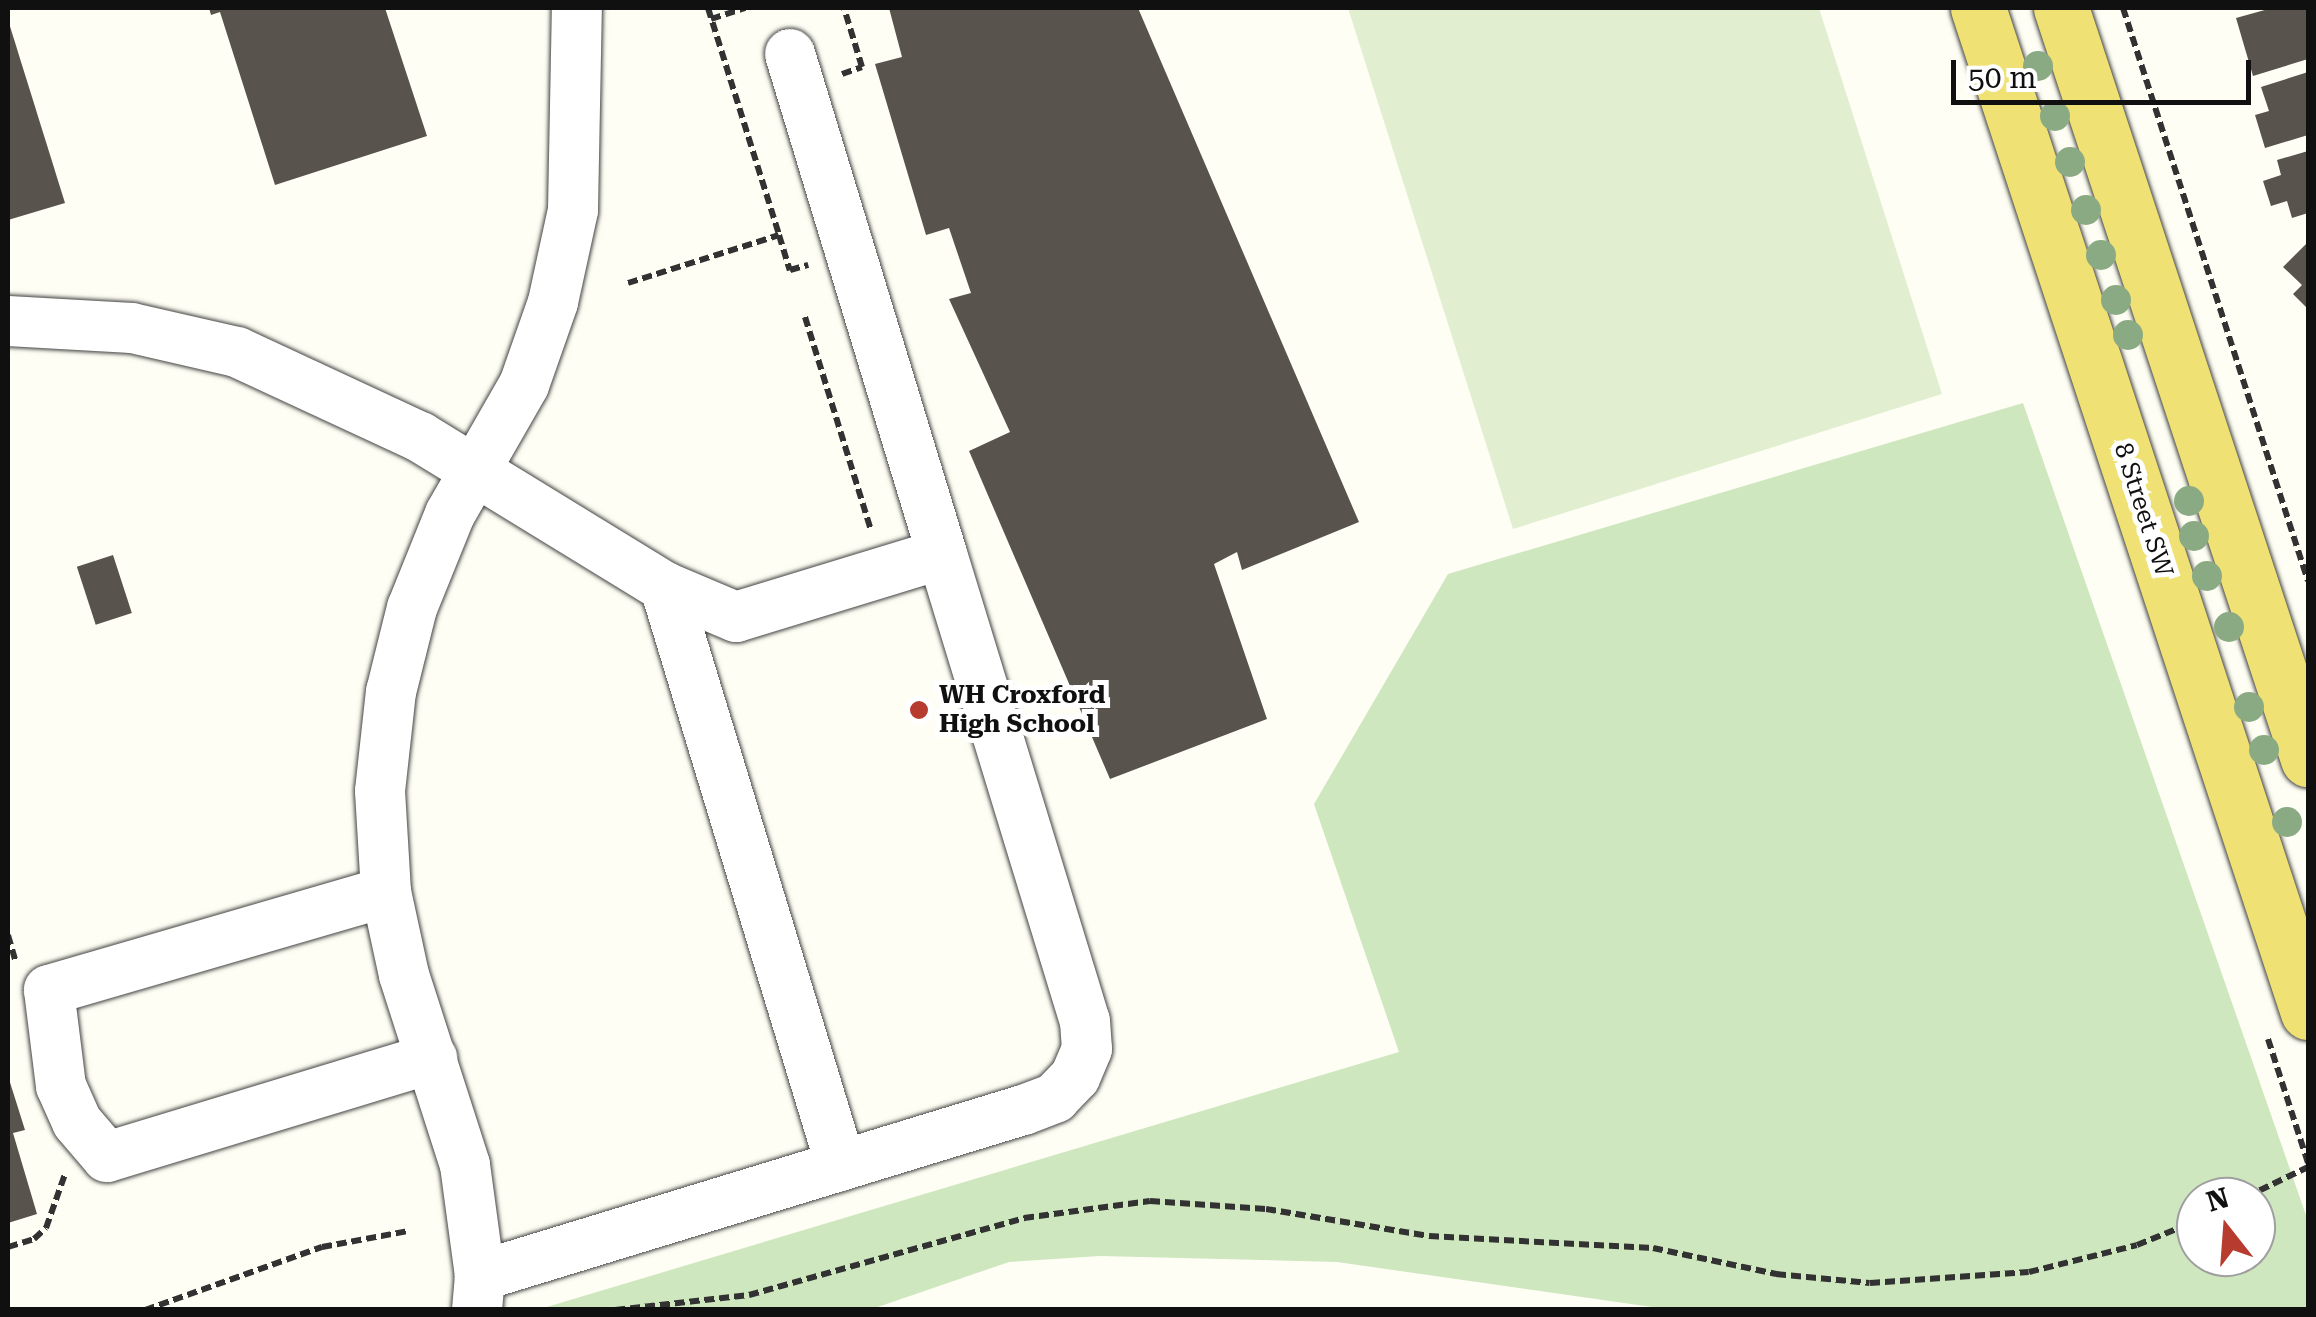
<!DOCTYPE html>
<html>
<head>
<meta charset="utf-8">
<style>
	body { margin:0 }
	#map { position:relative; width:2316px; height:1317px; overflow:hidden; background:#fefef4; font-family:"Roboto Serif",serif }
	div>[style] { position:absolute }
	[style*='--x'] { left:calc(var(--x)*1px); top:calc(var(--y)*1px); width:calc(var(--w)*1px); rotate:calc(var(--a)*1deg) }
	.green>* { inset:0; background:#cfe7bf }
	.pitch>* { inset:0; background:#e1efd0 }
	.building>* { inset:0; background:#58534d; transform-origin:0 0 }
	.path>* { height:6px; margin-top:-3px; transform-origin:0; background:repeating-linear-gradient(90deg,#323232 0 10px,transparent 0 15px) }
	.roads { filter:drop-shadow(0 0 2px #434343) drop-shadow(0 0 2px #434343) }
	.minor>* { height:50px; margin:-25px; padding:0 25px; transform-origin:25px; border-radius:25px; background:#fff }
	.major>* { height:55px; margin:-27.5px; padding:0 27.5px; transform-origin:27.5px; border-radius:27.5px; background:#efe173 }
	.trees>* { width:30px; height:30px; margin:-15px; border-radius:50%; background:#89aa82 }
	.dots>* { width:28px; height:28px; translate:-50% -50%; box-sizing:border-box; border:5px solid #fff; border-radius:50% }
	span { translate:-50% -50%; white-space:nowrap; text-align:center; line-height:1.15; -webkit-text-stroke:10px #fff; paint-order:stroke }
	.street-label { font-size:25px; color:#101010 }
	.poi-label { font-size:25px; color:#101010; font-weight:700 }
	.left { translate:0 -50%; text-align:left }
	.frame { position:absolute; inset:0; border:10px solid #101010; pointer-events:none }
	.north { position:absolute; left:2176px; top:1177px; width:100px; height:100px; box-sizing:border-box; background:#fff; border:2px solid #9f9f9f; border-radius:50%; rotate:343deg; font-size:28px; font-weight:700; line-height:40px; text-align:center; color:#101010 }
	.north::after { content:''; display:block; margin:auto; width:35px; height:45px; background:#b83b30; clip-path:polygon(50% 0,100% 100%,50% 72%,0 100%) }
	.scale { position:absolute; left:1951px; top:60px; width:300px; height:45px; box-sizing:border-box; border:5px solid #101010; border-top:0; padding-left:12px; font-size:30px; line-height:35px; white-space:nowrap; color:#101010; -webkit-text-stroke:8px #fff; paint-order:stroke }
</style>
</head>
<body>
<div id="map">
	<div class="green">
		<i style="clip-path:polygon(evenodd,2023px 403px,2308px 1221px,2308px 1309px,1666px 1309px,1337px 1262px,1100px 1256px,1009px 1262px,872px 1309px,540px 1309px,1399px 1052px,1314px 804px,1448px 574px,2023px 403px,2196px 1197px,2256px 1197px,2256px 1257px,2196px 1257px,2196px 1197px)"></i>
	</div>
	<div class="pitch">
		<i style="clip-path:polygon(1348px 8px,1819px 8px,1942px 394px,1513px 529px)"></i>
	</div>
	<div class="building">
		<i style="clip-path:polygon(209px 8px,385px 8px,427px 136px,275px 185px,220px 12px,211px 15px)"></i>
		<i style="clip-path:polygon(889px 8px,1138px 8px,1359px 522px,1242px 570px,1237px 552px,1214px 564px,1267px 719px,1110px 779px,969px 451px,1010px 432px,949px 299px,971px 293px,949px 228px,926px 235px,875px 64px,902px 57px)"></i>
		<i style="clip-path:polygon(2272px 8px,2308px 8px,2308px 59px,2253px 76px,2236px 18px)"></i>
		<i style="clip-path:polygon(8px 20px,65px 203px,8px 220px)"></i>
		<i style="clip-path:polygon(2308px 72px,2308px 135px,2265px 148px,2255px 115px,2269px 111px,2261px 87px)"></i>
		<i style="clip-path:polygon(2308px 151px,2308px 213px,2292px 218px,2287px 201px,2271px 206px,2263px 181px,2281px 175px,2277px 160px)"></i>
		<i style="clip-path:polygon(2308px 242px,2308px 309px,2293px 294px,2302px 285px,2283px 267px)"></i>
		<i style="left:113px;top:555px;width:61px;height:38px;rotate:72deg"></i>
		<i style="clip-path:polygon(8px 1076px,25px 1130px,13px 1133px,37px 1214px,8px 1223px)"></i>
	</div>
	<div class="path">
		<i style="--x:708;--y:8;--w:238;--a:72.6"></i>
		<i style="--x:2123;--y:8;--w:602;--a:72.11"></i>
		<i style="--x:711;--y:19;--w:36;--a:-18"></i>
		<i style="--x:842;--y:74;--w:21;--a:-19"></i>
		<i style="--x:862;--y:67;--w:62;--a:-107"></i>
		<i style="--x:628;--y:283;--w:158;--a:-17.6"></i>
		<i style="--x:779;--y:235;--w:37;--a:73"></i>
		<i style="--x:790;--y:270;--w:19;--a:-16"></i>
		<i style="--x:805;--y:317;--w:223;--a:72.8"></i>
		<i style="--x:8;--y:935;--w:29;--a:74"></i>
		<i style="--x:2268;--y:1039;--w:130;--a:72.1"></i>
		<i style="--x:2246;--y:1197;--w:69;--a:-25.8"></i>
		<i style="--x:8;--y:1247;--w:27;--a:-17"></i>
		<i style="--x:34;--y:1239;--w:16;--a:-43"></i>
		<i style="--x:46;--y:1228;--w:57;--a:-70.6"></i>
		<i style="--x:145;--y:1310;--w:188;--a:-19.6"></i>
		<i style="--x:322;--y:1247;--w:87;--a:-10.5"></i>
		<i style="--x:615;--y:1310;--w:135;--a:-6.4"></i>
		<i style="--x:749;--y:1295;--w:286;--a:-15.6"></i>
		<i style="--x:1024;--y:1218;--w:127;--a:-7.7"></i>
		<i style="--x:1150;--y:1201;--w:116;--a:3.9"></i>
		<i style="--x:1266;--y:1209;--w:165;--a:9.4"></i>
		<i style="--x:1429;--y:1236;--w:224;--a:3.1"></i>
		<i style="--x:1653;--y:1248;--w:126;--a:11.9"></i>
		<i style="--x:1776;--y:1274;--w:94;--a:5.5"></i>
		<i style="--x:1870;--y:1283;--w:159;--a:-4"></i>
		<i style="--x:2029;--y:1272;--w:111;--a:-14"></i>
		<i style="--x:2137;--y:1245;--w:64;--a:-22.1"></i>
	</div>
	<div class="roads">
		<div class="minor">
			<i style="--x:790;--y:54;--w:523;--a:73.09"></i>
			<i style="--x:8;--y:321;--w:124;--a:3.2"></i>
			<i style="--x:132;--y:328;--w:108;--a:12.9"></i>
			<i style="--x:237;--y:352;--w:202;--a:24.9"></i>
			<i style="--x:420;--y:437;--w:287;--a:31.5"></i>
			<i style="--x:665;--y:587;--w:77;--a:22.9"></i>
			<i style="--x:736;--y:617;--w:215;--a:-17"></i>
			<i style="--x:942;--y:554;--w:488;--a:73"></i>
			<i style="--x:1085;--y:1021;--w:28;--a:86"></i>
			<i style="--x:1087;--y:1049;--w:30;--a:113"></i>
			<i style="--x:1075;--y:1077;--w:29;--a:134"></i>
			<i style="--x:1055;--y:1098;--w:34;--a:159"></i>
			<i style="--x:1023;--y:1110;--w:568;--a:163"></i>
			<i style="--x:665;--y:587;--w:605;--a:73.09"></i>
			<i style="--x:386;--y:892;--w:351;--a:163.8"></i>
			<i style="--x:49;--y:990;--w:97;--a:82.9"></i>
			<i style="--x:61;--y:1086;--w:39;--a:66"></i>
			<i style="--x:77;--y:1122;--w:46;--a:49.4"></i>
			<i style="--x:107;--y:1157;--w:340;--a:-16.9"></i>
			<i style="--x:477;--y:1310;--w:34;--a:-85"></i>
			<i style="--x:480;--y:1276;--w:112;--a:-97.7"></i>
			<i style="--x:465;--y:1165;--w:200;--a:-107.8"></i>
			<i style="--x:404;--y:975;--w:85;--a:-102.2"></i>
			<i style="--x:386;--y:892;--w:101;--a:-93.4"></i>
			<i style="--x:380;--y:791;--w:100;--a:-83.7"></i>
			<i style="--x:391;--y:692;--w:87;--a:-76"></i>
			<i style="--x:412;--y:608;--w:101;--a:-68"></i>
			<i style="--x:450;--y:514;--w:149;--a:-60.2"></i>
			<i style="--x:524;--y:385;--w:88;--a:-70.7"></i>
			<i style="--x:553;--y:302;--w:94;--a:-77.7"></i>
			<i style="--x:573;--y:210;--w:202;--a:-88.9"></i>
		</div>
		<div class="major">
			<i style="--x:1978;--y:8;--w:1057;--a:71.81"></i>
			<i style="--x:2061;--y:8;--w:791;--a:71.79"></i>
		</div>
	</div>
	<div class="trees">
		<i style="left:2038px;top:66px"></i>
		<i style="left:2055px;top:116px"></i>
		<i style="left:2070px;top:162px"></i>
		<i style="left:2086px;top:210px"></i>
		<i style="left:2101px;top:255px"></i>
		<i style="left:2116px;top:300px"></i>
		<i style="left:2128px;top:335px"></i>
		<i style="left:2189px;top:501px"></i>
		<i style="left:2194px;top:536px"></i>
		<i style="left:2207px;top:576px"></i>
		<i style="left:2229px;top:627px"></i>
		<i style="left:2249px;top:707px"></i>
		<i style="left:2264px;top:750px"></i>
		<i style="left:2287px;top:822px"></i>
	</div>
	<div class="dots">
		<i style="left:919px;top:710px;background:#b83b30"></i>
	</div>
	<div class="street-label">
		<span style="left:2143px;top:510px;rotate:72deg">8 Street SW</span>
	</div>
	<div class="poi-label">
		<span class="left" style="left:939px;top:710px">WH Croxford<br>High School</span>
	</div>
	<div class="frame"></div>
	<div class="north">N</div>
	<div class="scale">50 m</div>
</div>
</body>
</html>
